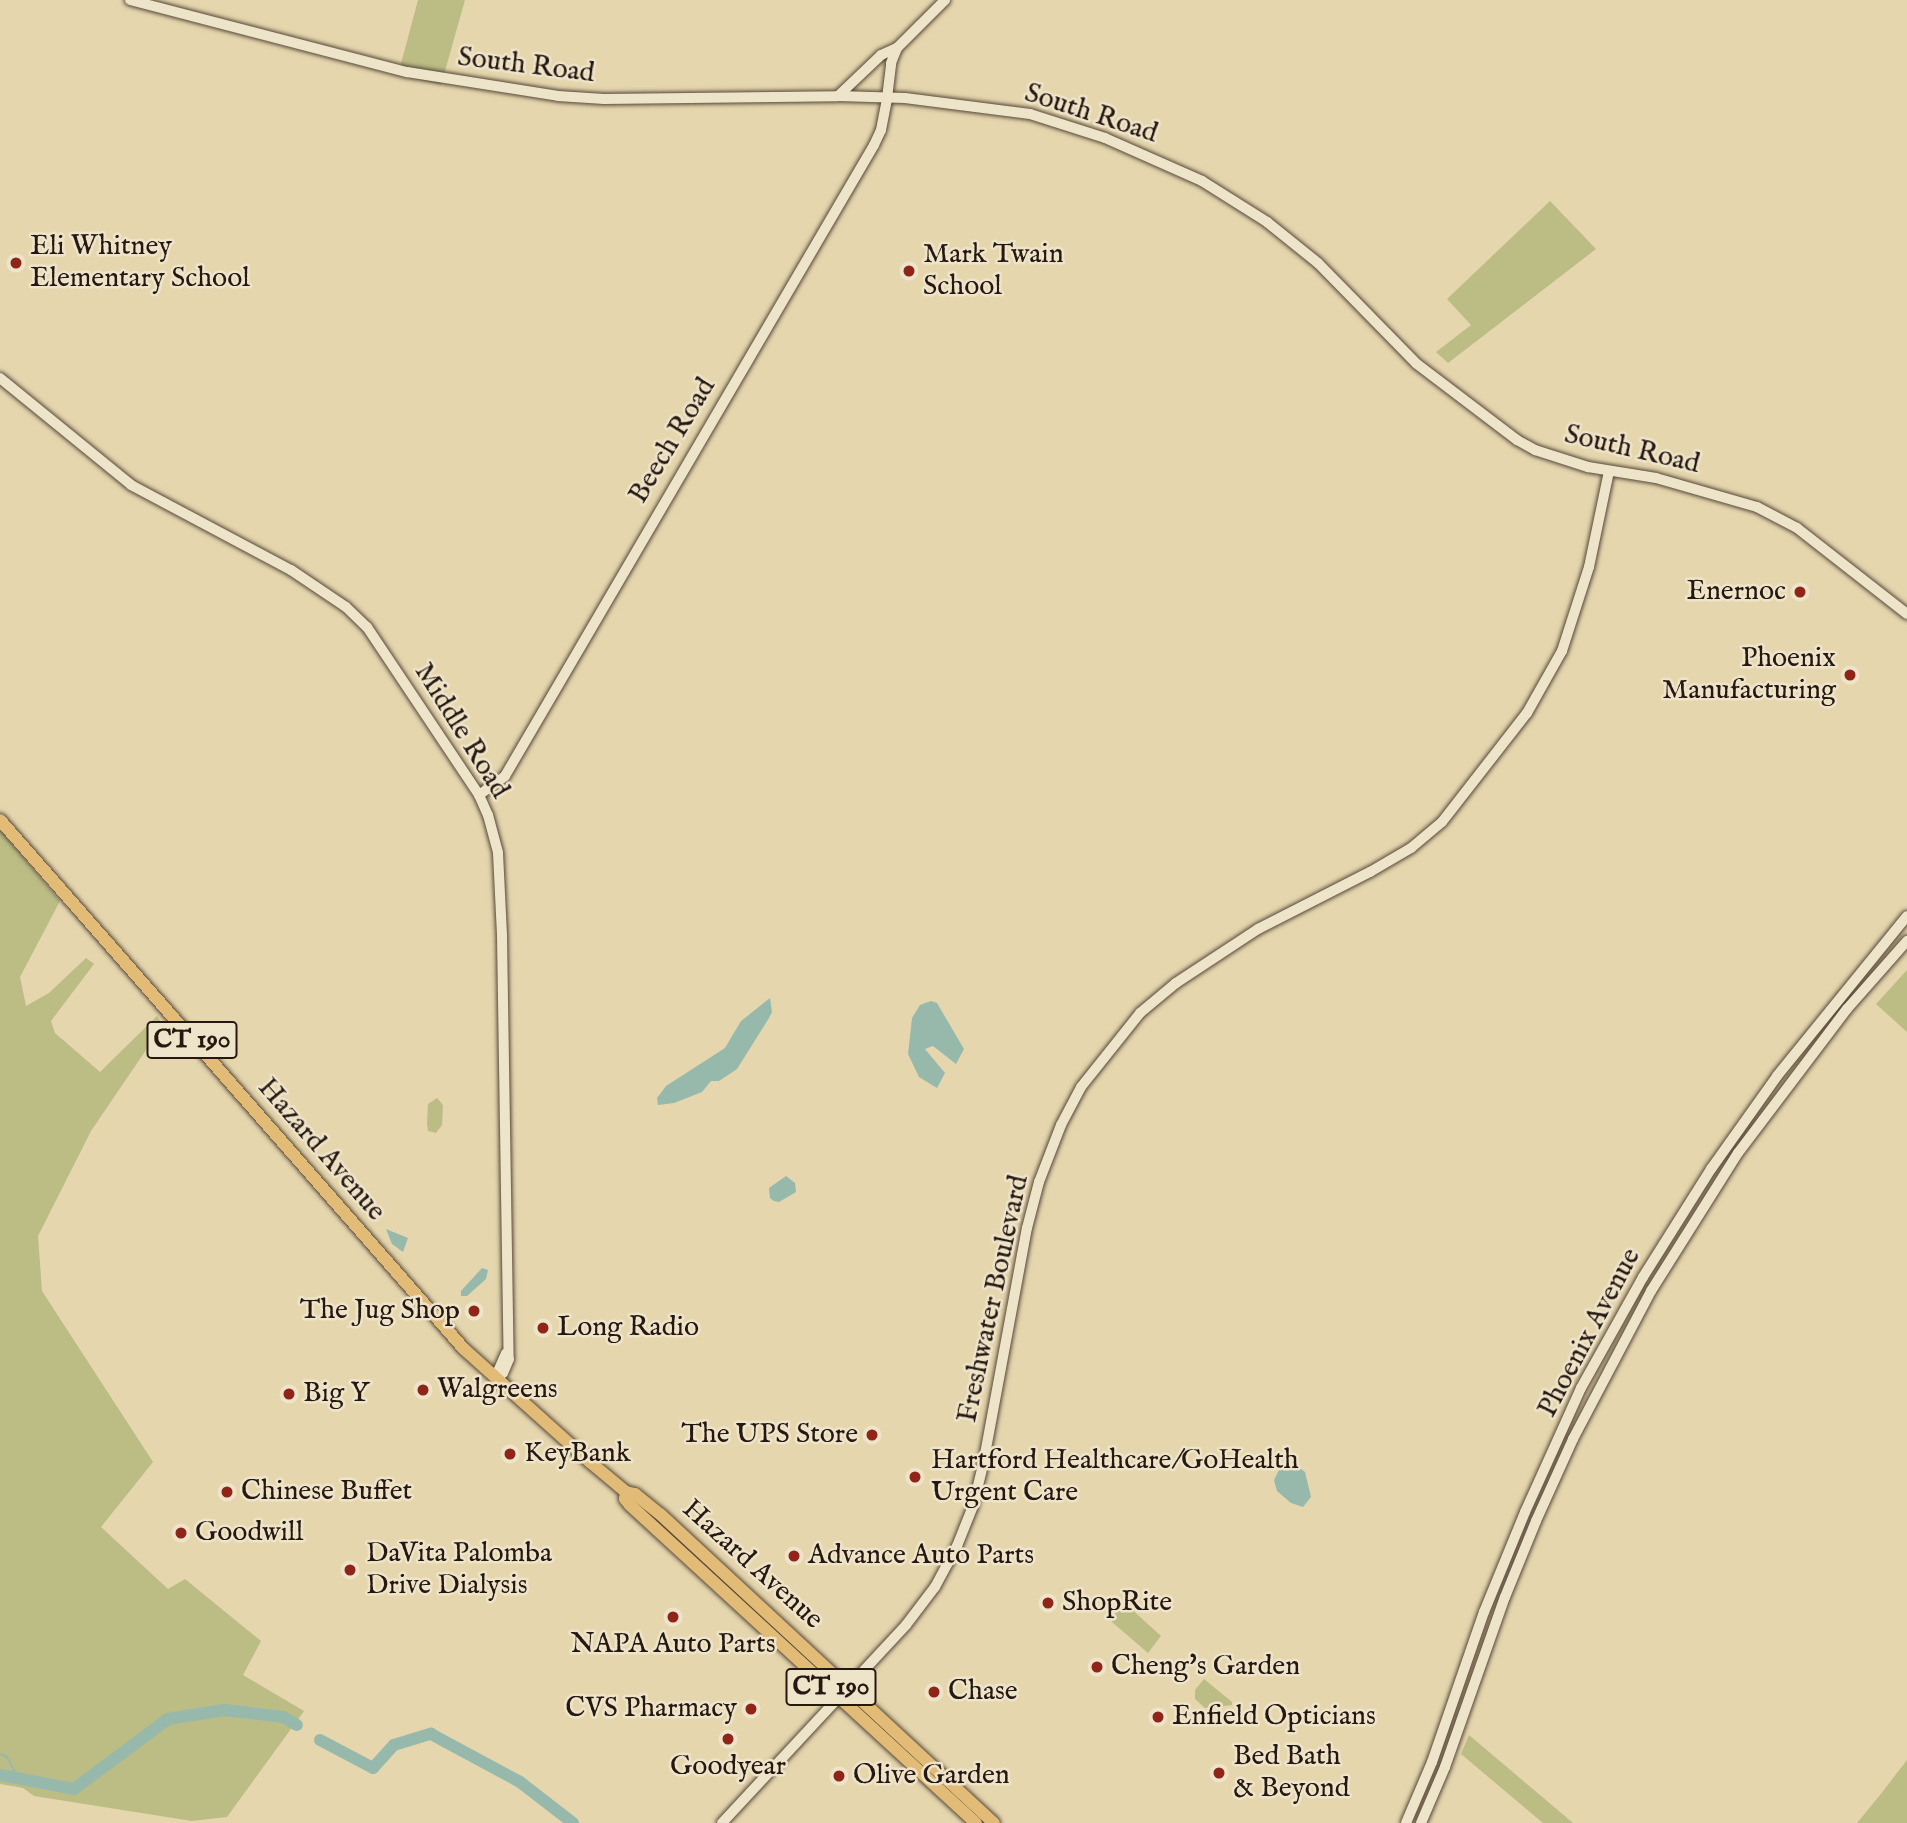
<!DOCTYPE html>
<html>
<head>
<meta charset="utf-8">
<style>
	body { margin:0 }
	#map { position:relative; width:1907px; height:1823px; overflow:hidden; background:#e5d6ae; font-family:"IM FELL English",serif }
	div>[style] { position:absolute }
	[style*='--x'] { left:calc(var(--x)*1px); top:calc(var(--y)*1px); width:calc(var(--w)*1px); rotate:calc(var(--a)*1deg) }
	.green>* { inset:0; background:#bcbc85 }
	.water>* { inset:0; background:#96b9ac }
	.stream>* { height:2px; margin:-1px; padding:0 1px; transform-origin:1px; border-radius:1px; background:#96b9ac }
	.river>* { height:12px; margin:-6px; padding:0 6px; transform-origin:6px; border-radius:6px; background:#96b9ac }
	.roads { filter:drop-shadow(0 0 2px #564838) drop-shadow(0 0 2px #564838) }
	.tertiary>* { height:10px; margin:-5px; padding:0 5px; transform-origin:5px; border-radius:5px; background:#eee4ca }
	.secondary>* { height:10px; margin:-5px; padding:0 5px; transform-origin:5px; border-radius:5px; background:#eee4ca }
	.primary>* { height:12px; margin:-6px; padding:0 6px; transform-origin:6px; border-radius:6px; background:#e2bb77 }
	.dots>* { width:19px; height:19px; translate:-50% -50%; box-sizing:border-box; border:4px solid #eee4ca; border-radius:50% }
	span { translate:-50% -50%; white-space:nowrap; text-align:center; line-height:1.15; -webkit-text-stroke:5px #eee4ca; paint-order:stroke }
	.shield-label span { padding:2px 5px; background:#eee4ca; border:2px solid; border-radius:5px; -webkit-text-stroke-width:0 }
	.shield-label { font-size:26px; color:#261810; font-weight:700 }
	.street-label { font-size:28px; color:#261810 }
	.poi-label { font-size:28px; color:#261810 }
	.left { translate:0 -50%; text-align:left }
	.right { translate:-100% -50%; text-align:right }
</style>
</head>
<body>
<div id="map">
	<div class="green">
		<i style="clip-path:polygon(418px 0,465px 0,441px 85px,398px 75px)"></i>
		<i style="clip-path:polygon(1550px 201px,1596px 249px,1448px 363px,1436px 352px,1471px 325px,1447px 299px)"></i>
		<i style="clip-path:polygon(0 830px,60px 901px,20px 977px,26px 1006px,49px 993px,86px 958px,94px 964px,51px 1021px,55px 1033px,100px 1072px,157px 1016px,163px 1025px,91px 1131px,38px 1236px,42px 1291px,153px 1462px,101px 1527px,168px 1589px,185px 1579px,261px 1641px,243px 1675px,304px 1711px,227px 1817px,192px 1821px,34px 1796px,23px 1788px,0 1784px)"></i>
		<i style="clip-path:polygon(1907px 970px,1907px 1032px,1876px 1004px)"></i>
		<i style="clip-path:polygon(437px 1098px,443px 1105px,442px 1125px,436px 1133px,428px 1131px,427px 1124px,428px 1104px)"></i>
		<i style="clip-path:polygon(1123px 1605px,1128px 1606px,1161px 1636px,1148px 1653px,1112px 1622px,1113px 1616px)"></i>
		<i style="clip-path:polygon(1204px 1679px,1232px 1702px,1232px 1705px,1205px 1708px,1195px 1699px,1195px 1690px)"></i>
		<i style="clip-path:polygon(1469px 1735px,1573px 1823px,1543px 1823px,1461px 1754px)"></i>
		<i style="clip-path:polygon(1907px 1760px,1907px 1823px,1857px 1823px,1880px 1795px)"></i>
	</div>
	<div class="water">
		<i style="clip-path:polygon(770px 998px,772px 1012px,769px 1018px,737px 1069px,719px 1081px,711px 1081px,702px 1092px,674px 1103px,658px 1105px,657px 1098px,666px 1086px,725px 1048px,741px 1021px)"></i>
		<i style="clip-path:polygon(931px 1001px,937px 1003px,964px 1049px,956px 1064px,933px 1046px,925px 1049px,945px 1073px,937px 1088px,919px 1077px,908px 1054px,912px 1018px,920px 1005px)"></i>
		<i style="clip-path:polygon(786px 1176px,795px 1183px,796px 1192px,779px 1202px,774px 1201px,770px 1198px,769px 1188px)"></i>
		<i style="clip-path:polygon(386px 1229px,408px 1238px,403px 1252px,392px 1244px)"></i>
		<i style="clip-path:polygon(482px 1268px,488px 1270px,486px 1279px,467px 1296px,461px 1296px,461px 1291px)"></i>
		<i style="clip-path:polygon(1282px 1464px,1294px 1464px,1305px 1472px,1311px 1497px,1303px 1507px,1291px 1503px,1277px 1491px,1274px 1480px)"></i>
	</div>
	<div class="stream">
		<i style="--x:0;--y:1754;--w:8;--a:23"></i>
		<i style="--x:7;--y:1757;--w:24;--a:62"></i>
	</div>
	<div class="river">
		<i style="--x:320;--y:1740;--w:60;--a:27.8"></i>
		<i style="--x:373;--y:1768;--w:31;--a:-48"></i>
		<i style="--x:394;--y:1745;--w:39;--a:-17"></i>
		<i style="--x:431;--y:1734;--w:101;--a:28.3"></i>
		<i style="--x:520;--y:1782;--w:67;--a:37.7"></i>
		<i style="--x:0;--y:1775;--w:75;--a:10.7"></i>
		<i style="--x:74;--y:1789;--w:117;--a:-36.7"></i>
		<i style="--x:168;--y:1719;--w:57;--a:-9.1"></i>
		<i style="--x:224;--y:1710;--w:59;--a:6.8"></i>
		<i style="--x:283;--y:1717;--w:16;--a:30"></i>
	</div>
	<div class="roads">
		<div class="tertiary">
			<i style="--x:0;--y:378;--w:169;--a:39.2"></i>
			<i style="--x:131;--y:485;--w:181;--a:28"></i>
			<i style="--x:291;--y:570;--w:66;--a:33.9"></i>
			<i style="--x:346;--y:607;--w:29;--a:44"></i>
			<i style="--x:367;--y:627;--w:202;--a:56.3"></i>
			<i style="--x:479;--y:795;--w:22;--a:66"></i>
			<i style="--x:488;--y:815;--w:39;--a:75"></i>
			<i style="--x:498;--y:853;--w:83;--a:87.2"></i>
			<i style="--x:502;--y:936;--w:423;--a:89.1"></i>
			<i style="--x:509;--y:1359;--w:15;--a:113"></i>
			<i style="--x:503;--y:1373;--w:9;--a:148"></i>
			<i style="--x:479;--y:795;--w:32;--a:-36"></i>
			<i style="--x:505;--y:776;--w:731;--a:-59.68"></i>
			<i style="--x:874;--y:145;--w:17;--a:-65"></i>
			<i style="--x:881;--y:130;--w:33;--a:-79"></i>
			<i style="--x:495;--y:1378;--w:27;--a:-66"></i>
			<i style="--x:722;--y:1823;--w:270;--a:-47.1"></i>
			<i style="--x:906;--y:1625;--w:48;--a:-52.7"></i>
			<i style="--x:935;--y:1587;--w:47;--a:-61.8"></i>
			<i style="--x:957;--y:1546;--w:43;--a:-68.2"></i>
			<i style="--x:973;--y:1506;--w:42;--a:-76.3"></i>
			<i style="--x:983;--y:1465;--w:241;--a:-79.5"></i>
			<i style="--x:1027;--y:1228;--w:48;--a:-75.4"></i>
			<i style="--x:1039;--y:1182;--w:61;--a:-68.9"></i>
			<i style="--x:1061;--y:1125;--w:43;--a:-62.2"></i>
			<i style="--x:1081;--y:1087;--w:95;--a:-51.4"></i>
			<i style="--x:1140;--y:1013;--w:47;--a:-39.8"></i>
			<i style="--x:1176;--y:983;--w:98;--a:-33.4"></i>
			<i style="--x:1258;--y:929;--w:126;--a:-27"></i>
			<i style="--x:1370;--y:872;--w:48;--a:-30.3"></i>
			<i style="--x:1411;--y:848;--w:40;--a:-40"></i>
			<i style="--x:1442;--y:822;--w:138;--a:-52.1"></i>
			<i style="--x:1527;--y:713;--w:71;--a:-60.6"></i>
			<i style="--x:1562;--y:651;--w:88;--a:-72.2"></i>
			<i style="--x:1589;--y:567;--w:98;--a:-78.2"></i>
			<i style="--x:1406;--y:1823;--w:66;--a:-66.9"></i>
			<i style="--x:1432;--y:1762;--w:159;--a:-70.9"></i>
			<i style="--x:1484;--y:1612;--w:108;--a:-67.7"></i>
			<i style="--x:1525;--y:1512;--w:136;--a:-65.7"></i>
			<i style="--x:1581;--y:1388;--w:127;--a:-60.8"></i>
			<i style="--x:1643;--y:1277;--w:128;--a:-57.8"></i>
			<i style="--x:1711;--y:1169;--w:114;--a:-54.6"></i>
			<i style="--x:1777;--y:1076;--w:206;--a:-50.9"></i>
			<i style="--x:1421;--y:1823;--w:61;--a:-66.8"></i>
			<i style="--x:1445;--y:1767;--w:180;--a:-70.6"></i>
			<i style="--x:1505;--y:1597;--w:82;--a:-67.8"></i>
			<i style="--x:1536;--y:1521;--w:90;--a:-65.7"></i>
			<i style="--x:1573;--y:1439;--w:167;--a:-62.2"></i>
			<i style="--x:1651;--y:1291;--w:163;--a:-57.8"></i>
			<i style="--x:1738;--y:1153;--w:181;--a:-52.9"></i>
			<i style="--x:1847;--y:1009;--w:91;--a:-48.6"></i>
		</div>
		<div class="secondary">
			<i style="--x:130;--y:0;--w:286;--a:14.6"></i>
			<i style="--x:407;--y:72;--w:153;--a:9"></i>
			<i style="--x:558;--y:96;--w:46;--a:3.7"></i>
			<i style="--x:604;--y:99;--w:234;--a:-0.7"></i>
			<i style="--x:838;--y:96;--w:67;--a:1.7"></i>
			<i style="--x:905;--y:98;--w:126;--a:7.3"></i>
			<i style="--x:1030;--y:114;--w:79;--a:17.7"></i>
			<i style="--x:1105;--y:138;--w:106;--a:23.9"></i>
			<i style="--x:1202;--y:181;--w:77;--a:32.2"></i>
			<i style="--x:1267;--y:222;--w:65;--a:38.8"></i>
			<i style="--x:1318;--y:263;--w:141;--a:45.6"></i>
			<i style="--x:1417;--y:364;--w:126;--a:37.2"></i>
			<i style="--x:1517;--y:440;--w:21;--a:29"></i>
			<i style="--x:1535;--y:450;--w:56;--a:17.8"></i>
			<i style="--x:1588;--y:467;--w:69;--a:9.2"></i>
			<i style="--x:1656;--y:478;--w:105;--a:16"></i>
			<i style="--x:1757;--y:507;--w:45;--a:27.7"></i>
			<i style="--x:1797;--y:528;--w:140;--a:38"></i>
			<i style="--x:838;--y:96;--w:59;--a:-43.6"></i>
			<i style="--x:881;--y:55;--w:17;--a:-24"></i>
			<i style="--x:887;--y:98;--w:35;--a:-83"></i>
			<i style="--x:891;--y:63;--w:16;--a:-68"></i>
			<i style="--x:897;--y:48;--w:68;--a:-45"></i>
		</div>
		<div class="primary">
			<i style="--x:0;--y:820;--w:704;--a:48.75"></i>
			<i style="--x:464;--y:1349;--w:169;--a:41.9"></i>
			<i style="--x:590;--y:1462;--w:47;--a:39.8"></i>
			<i style="--x:626;--y:1492;--w:9;--a:13"></i>
			<i style="--x:635;--y:1494;--w:32;--a:39"></i>
			<i style="--x:660;--y:1514;--w:455;--a:42.8"></i>
			<i style="--x:626;--y:1492;--w:7;--a:98"></i>
			<i style="--x:625;--y:1499;--w:8;--a:50"></i>
			<i style="--x:630;--y:1505;--w:470;--a:42.6"></i>
		</div>
	</div>
	<div class="dots">
		<i style="left:16px;top:263px;background:#8f2418"></i>
		<i style="left:909px;top:271px;background:#8f2418"></i>
		<i style="left:1800px;top:592px;background:#8f2418"></i>
		<i style="left:1850px;top:675px;background:#8f2418"></i>
		<i style="left:474px;top:1311px;background:#8f2418"></i>
		<i style="left:543px;top:1328px;background:#8f2418"></i>
		<i style="left:423px;top:1390px;background:#8f2418"></i>
		<i style="left:289px;top:1394px;background:#8f2418"></i>
		<i style="left:872px;top:1435px;background:#8f2418"></i>
		<i style="left:510px;top:1454px;background:#8f2418"></i>
		<i style="left:915px;top:1477px;background:#8f2418"></i>
		<i style="left:227px;top:1492px;background:#8f2418"></i>
		<i style="left:181px;top:1533px;background:#8f2418"></i>
		<i style="left:794px;top:1556px;background:#8f2418"></i>
		<i style="left:350px;top:1570px;background:#8f2418"></i>
		<i style="left:1048px;top:1603px;background:#8f2418"></i>
		<i style="left:673px;top:1617px;background:#8f2418"></i>
		<i style="left:1097px;top:1667px;background:#8f2418"></i>
		<i style="left:934px;top:1692px;background:#8f2418"></i>
		<i style="left:751px;top:1709px;background:#8f2418"></i>
		<i style="left:1158px;top:1717px;background:#8f2418"></i>
		<i style="left:728px;top:1739px;background:#8f2418"></i>
		<i style="left:1219px;top:1773px;background:#8f2418"></i>
		<i style="left:839px;top:1776px;background:#8f2418"></i>
	</div>
	<div class="shield-label">
		<span style="left:192px;top:1040px">CT 190</span>
		<span style="left:831px;top:1687px">CT 190</span>
	</div>
	<div class="street-label">
		<span style="left:526px;top:66px;rotate:7deg">South Road</span>
		<span style="left:1091px;top:114px;rotate:18deg">South Road</span>
		<span style="left:673px;top:441px;rotate:-59deg">Beech Road</span>
		<span style="left:1632px;top:450px;rotate:13deg">South Road</span>
		<span style="left:461px;top:731px;rotate:58deg">Middle Road</span>
		<span style="left:321px;top:1150px;rotate:49deg">Hazard Avenue</span>
		<span style="left:994px;top:1299px;rotate:-78deg">Freshwater Boulevard</span>
		<span style="left:1590px;top:1333px;rotate:-62deg">Phoenix Avenue</span>
		<span style="left:752px;top:1565px;rotate:42deg">Hazard Avenue</span>
	</div>
	<div class="poi-label">
		<span class="left" style="left:30px;top:263px">Eli Whitney<br>Elementary School</span>
		<span class="left" style="left:923px;top:271px">Mark Twain<br>School</span>
		<span class="right" style="left:1786px;top:592px">Enernoc</span>
		<span class="right" style="left:1836px;top:675px">Phoenix<br>Manufacturing</span>
		<span class="right" style="left:460px;top:1311px">The Jug Shop</span>
		<span class="left" style="left:557px;top:1328px">Long Radio</span>
		<span class="left" style="left:437px;top:1390px">Walgreens</span>
		<span class="left" style="left:303px;top:1394px">Big Y</span>
		<span class="right" style="left:858px;top:1435px">The UPS Store</span>
		<span class="left" style="left:524px;top:1454px">KeyBank</span>
		<span class="left" style="left:931px;top:1477px">Hartford Healthcare/GoHealth<br>Urgent Care</span>
		<span class="left" style="left:241px;top:1492px">Chinese Buffet</span>
		<span class="left" style="left:195px;top:1533px">Goodwill</span>
		<span class="left" style="left:366px;top:1570px">DaVita Palomba<br>Drive Dialysis</span>
		<span class="left" style="left:808px;top:1556px">Advance Auto Parts</span>
		<span class="left" style="left:1062px;top:1603px">ShopRite</span>
		<span style="left:673px;top:1645px">NAPA Auto Parts</span>
		<span class="left" style="left:1111px;top:1667px">Cheng's Garden</span>
		<span class="left" style="left:948px;top:1692px">Chase</span>
		<span class="right" style="left:737px;top:1709px">CVS Pharmacy</span>
		<span class="left" style="left:1172px;top:1717px">Enfield Opticians</span>
		<span class="left" style="left:1233px;top:1773px">Bed Bath<br>&amp; Beyond</span>
		<span style="left:728px;top:1767px">Goodyear</span>
		<span class="left" style="left:853px;top:1776px">Olive Garden</span>
	</div>
</div>
</body>
</html>
